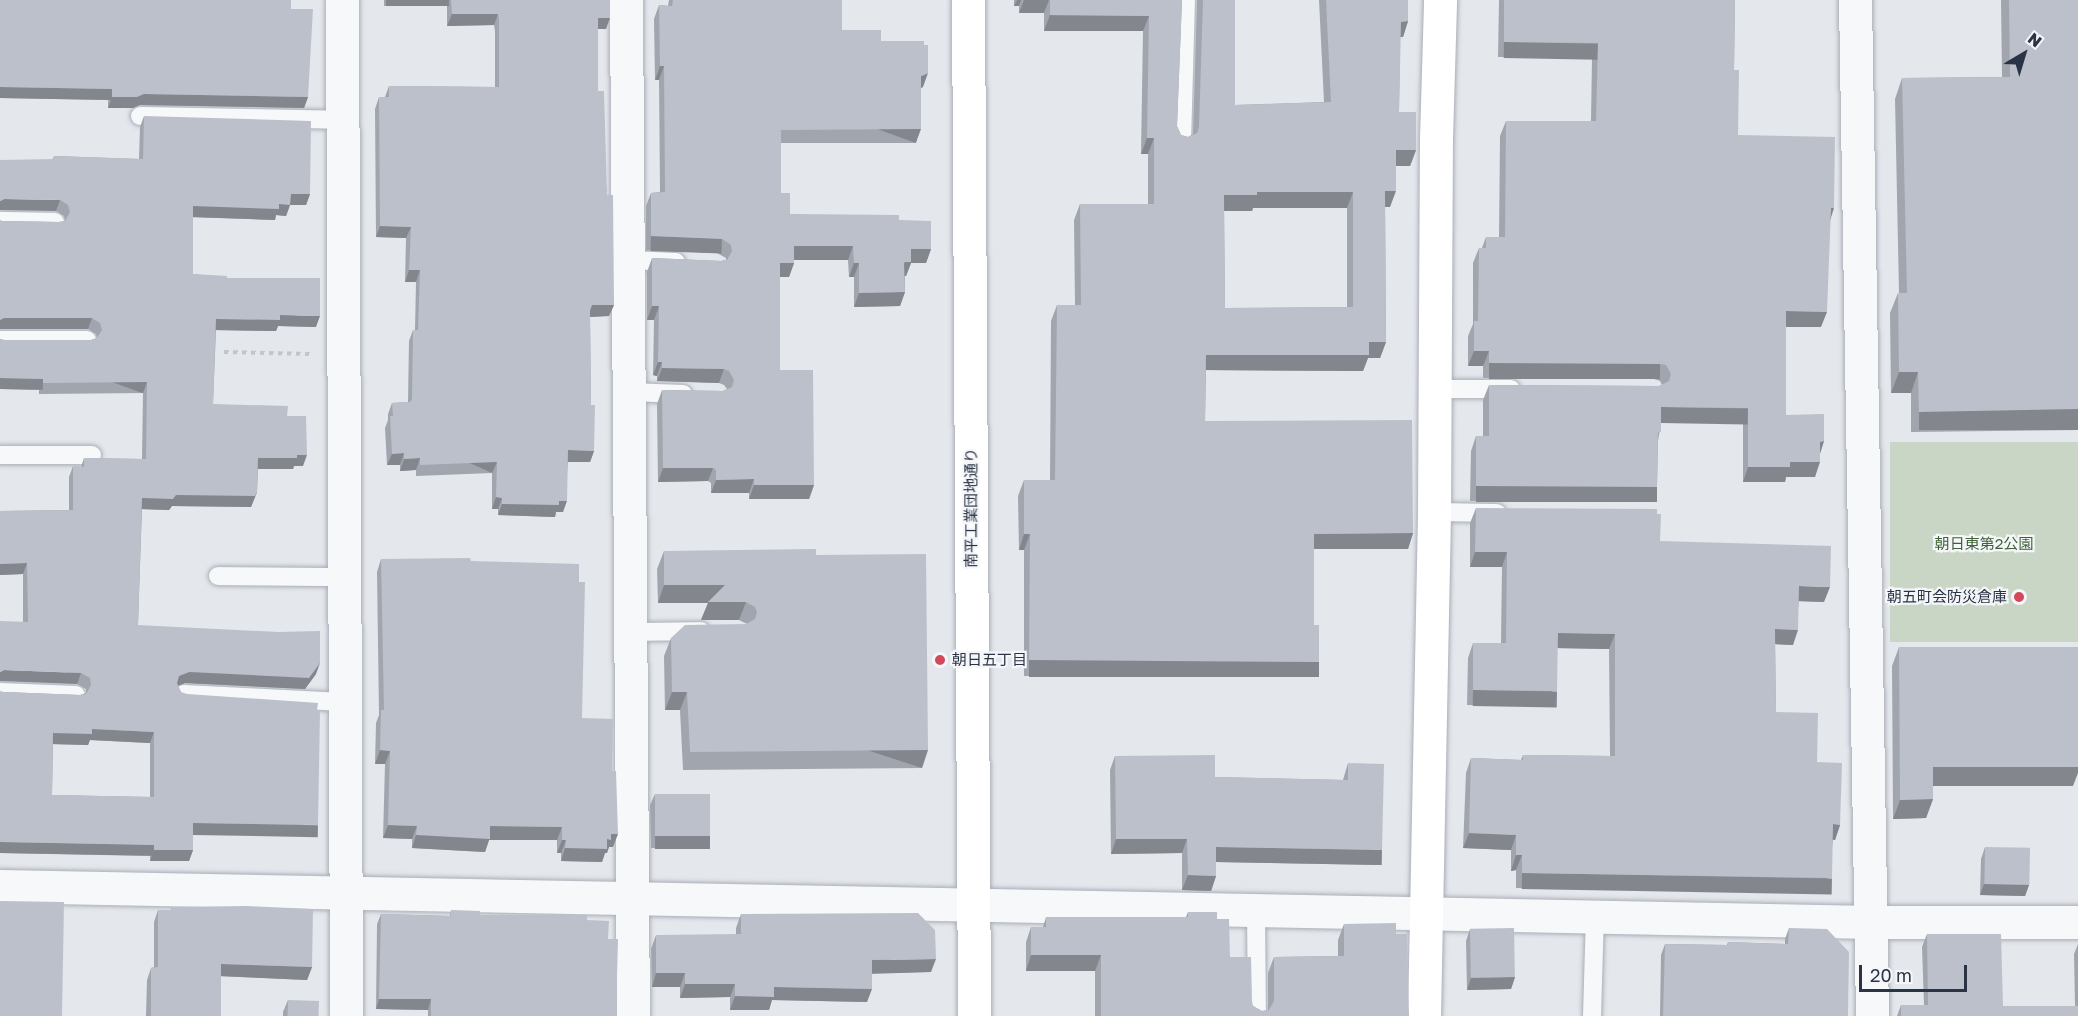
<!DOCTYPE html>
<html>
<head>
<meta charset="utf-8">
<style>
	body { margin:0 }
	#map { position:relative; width:2078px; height:1016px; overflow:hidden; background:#e4e7ec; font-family:"Golos Text","Noto Sans JP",sans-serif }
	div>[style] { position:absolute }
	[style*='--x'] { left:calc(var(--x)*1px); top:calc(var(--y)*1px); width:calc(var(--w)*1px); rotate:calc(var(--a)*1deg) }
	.green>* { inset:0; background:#c9d6c5; transform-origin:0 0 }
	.path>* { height:4px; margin-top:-2px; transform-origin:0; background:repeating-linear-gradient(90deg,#c2c5cb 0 4.5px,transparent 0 9px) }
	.roads { filter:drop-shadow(0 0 2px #a9aeb7) drop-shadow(0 0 2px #a9aeb7) }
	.lane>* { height:18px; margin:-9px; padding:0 9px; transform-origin:9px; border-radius:9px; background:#f7f8fa }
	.street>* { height:33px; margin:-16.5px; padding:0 16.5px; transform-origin:16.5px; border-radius:16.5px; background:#f7f8fa }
	.secondary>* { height:33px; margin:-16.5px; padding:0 16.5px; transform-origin:16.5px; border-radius:16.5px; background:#fff }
	.wall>* { inset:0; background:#a1a5ae }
	.shaded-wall>* { inset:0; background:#83868d; transform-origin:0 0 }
	.building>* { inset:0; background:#bbc0ca; transform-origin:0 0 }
	.dots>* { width:16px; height:16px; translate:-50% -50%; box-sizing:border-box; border:3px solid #f4f6f9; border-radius:50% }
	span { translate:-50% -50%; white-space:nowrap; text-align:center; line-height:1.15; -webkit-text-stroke:4.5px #f4f6f9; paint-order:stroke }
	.street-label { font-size:15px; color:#2b3445 }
	.park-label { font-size:15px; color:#3f6138 }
	.poi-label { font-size:15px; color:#2b3445 }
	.right { translate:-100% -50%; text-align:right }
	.left { translate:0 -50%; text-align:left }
	.north { position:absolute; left:1994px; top:24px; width:60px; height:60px; -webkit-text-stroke:4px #f4f6f9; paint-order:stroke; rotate:38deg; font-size:16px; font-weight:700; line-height:24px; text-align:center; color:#2b3445 }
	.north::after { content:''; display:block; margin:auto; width:21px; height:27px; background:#2b3445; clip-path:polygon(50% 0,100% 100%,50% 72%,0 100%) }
	.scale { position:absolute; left:1859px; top:965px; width:108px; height:27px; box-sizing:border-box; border:3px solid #2b3445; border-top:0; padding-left:8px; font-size:18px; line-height:21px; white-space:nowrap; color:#2b3445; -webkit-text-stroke:4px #f4f6f9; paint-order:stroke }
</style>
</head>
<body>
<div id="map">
	<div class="green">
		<i style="left:2078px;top:442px;width:200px;height:188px;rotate:90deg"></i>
	</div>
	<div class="path">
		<i style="--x:224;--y:352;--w:86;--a:1.3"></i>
	</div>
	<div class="roads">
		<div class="lane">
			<i style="--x:140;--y:116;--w:202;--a:1.1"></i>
			<i style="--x:1182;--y:142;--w:142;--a:-88.4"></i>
			<i style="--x:0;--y:221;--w:55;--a:1"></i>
			<i style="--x:628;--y:260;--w:48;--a:2.4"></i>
			<i style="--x:0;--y:340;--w:87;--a:0"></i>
			<i style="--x:1435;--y:389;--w:76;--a:0"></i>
			<i style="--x:629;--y:392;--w:54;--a:2.1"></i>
			<i style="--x:0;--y:455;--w:92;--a:0"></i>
			<i style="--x:1434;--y:512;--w:63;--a:0.9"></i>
			<i style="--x:218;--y:576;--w:126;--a:0.5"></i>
			<i style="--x:631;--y:632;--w:70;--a:-0.8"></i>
			<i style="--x:0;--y:692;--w:76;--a:2.3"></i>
			<i style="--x:184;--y:694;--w:160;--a:2.9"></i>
			<i style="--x:1256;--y:910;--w:106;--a:89.5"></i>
			<i style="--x:1592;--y:1016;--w:99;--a:-88.3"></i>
		</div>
		<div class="street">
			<i style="--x:342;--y:0;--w:1016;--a:89.77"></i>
			<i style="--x:626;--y:0;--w:1016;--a:89.61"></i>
			<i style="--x:1855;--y:0;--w:1016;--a:89.04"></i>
			<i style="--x:0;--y:886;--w:1872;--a:1.1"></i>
			<i style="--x:1872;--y:922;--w:206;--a:0"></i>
		</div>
		<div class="secondary">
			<i style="--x:968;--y:0;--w:1016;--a:89.66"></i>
			<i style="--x:1424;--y:1016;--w:504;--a:-88.86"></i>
			<i style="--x:1434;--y:512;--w:374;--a:-89.7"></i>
			<i style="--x:1436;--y:138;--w:138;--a:-88.3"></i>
		</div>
	</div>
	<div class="wall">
		<i style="clip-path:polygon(0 0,291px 9px,308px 97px,304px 108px,140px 105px,133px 108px,108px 108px,108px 100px,0 98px)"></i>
		<i style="clip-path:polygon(384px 0,610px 0,606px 29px,598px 29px,598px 91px,607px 195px,614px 305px,609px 316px,590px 317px,591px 405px,594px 451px,590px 462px,568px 462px,563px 512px,556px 512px,555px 517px,498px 515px,498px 509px,492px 509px,492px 473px,416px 476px,416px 470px,400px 471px,400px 465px,387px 465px,385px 428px,388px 420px,388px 414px,392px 403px,408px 402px,409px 341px,413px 330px,415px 330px,416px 282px,405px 282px,406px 238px,376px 237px,375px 109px,379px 97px,385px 97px,389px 86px,495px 87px,495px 31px,494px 25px,447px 26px,447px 6px,384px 6px)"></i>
		<i style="clip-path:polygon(669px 0,842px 0,842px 30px,881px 41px,923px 87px,921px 88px,916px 143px,781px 143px,781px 193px,790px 214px,899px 220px,931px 249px,926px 263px,911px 263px,906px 276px,905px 276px,905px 292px,900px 306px,854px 307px,854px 277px,849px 277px,848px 260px,794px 260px,794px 263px,789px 277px,780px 277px,780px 370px,814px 485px,809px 499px,749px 499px,749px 493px,711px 493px,711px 483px,708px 481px,658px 482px,657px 404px,662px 390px,723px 391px,727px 389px,724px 385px,719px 383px,657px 381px,657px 376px,653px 375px,654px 320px,647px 320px,647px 272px,652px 258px,721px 261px,726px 260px,726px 258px,717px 253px,646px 250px,646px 206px,651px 193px,660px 192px,659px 80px,655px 80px,654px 19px,659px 5px,668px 6px)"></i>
		<i style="clip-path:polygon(evenodd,1014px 0,1182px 0,1177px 126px,1181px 135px,1188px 137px,1193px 134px,1197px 0,1235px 0,1235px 105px,1324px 102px,1319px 0,1408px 0,1408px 21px,1403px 37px,1400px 37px,1399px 112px,1416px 150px,1410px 166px,1396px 166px,1390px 207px,1385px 207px,1386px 342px,1380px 358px,1368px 358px,1363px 371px,1206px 370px,1205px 421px,1413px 533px,1408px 549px,1314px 549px,1314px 677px,1024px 676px,1024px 550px,1019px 550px,1018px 496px,1024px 480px,1050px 480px,1051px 321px,1057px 305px,1075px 305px,1074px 220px,1080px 204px,1148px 204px,1148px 154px,1141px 154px,1143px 31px,1044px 31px,1044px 13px,1019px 13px,1019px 6px,1014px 6px,1014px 0,1253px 208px,1347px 208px,1347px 307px,1225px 308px,1224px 211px,1252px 211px,1253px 208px)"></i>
		<i style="clip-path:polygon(1499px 0,1735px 0,1734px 70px,1738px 135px,1830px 220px,1821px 327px,1786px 327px,1786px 415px,1824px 441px,1820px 453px,1815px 477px,1786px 477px,1785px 482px,1743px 482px,1743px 423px,1661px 423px,1658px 441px,1657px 487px,1652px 502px,1470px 501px,1471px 451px,1476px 436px,1483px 436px,1483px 400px,1489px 385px,1659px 386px,1662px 385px,1660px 381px,1654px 379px,1483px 378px,1483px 366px,1468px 366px,1468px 336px,1473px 324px,1473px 263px,1479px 248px,1482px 248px,1486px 237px,1499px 237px,1500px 136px,1506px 121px,1591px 121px,1592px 58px,1498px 57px)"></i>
		<i style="clip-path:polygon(2001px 0,2078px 0,2078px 430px,1911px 432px,1911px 393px,1891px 393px,1890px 313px,1898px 293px,1899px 293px,1895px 99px,1902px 78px,2002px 77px)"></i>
		<i style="clip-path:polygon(evenodd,144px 116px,310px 194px,306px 205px,290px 205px,286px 216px,276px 215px,275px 220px,193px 217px,193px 274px,227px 278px,316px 327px,278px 326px,276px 331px,216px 330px,213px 404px,287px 416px,303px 466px,294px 466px,293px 469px,258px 469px,257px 492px,251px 507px,172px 506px,169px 510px,142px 509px,138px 625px,316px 674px,305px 689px,185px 683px,178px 686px,181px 692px,314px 836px,193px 834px,193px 850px,189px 861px,150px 861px,150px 856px,0 853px,4px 692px,80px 695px,86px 693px,86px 689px,77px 684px,23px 622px,23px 574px,0 575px,0 511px,69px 510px,69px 477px,73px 466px,81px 467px,84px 458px,142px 459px,143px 393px,39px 394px,39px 390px,0 389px,0 339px,4px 340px,91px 340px,97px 338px,96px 334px,88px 329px,0 329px,3px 221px,59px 222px,65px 221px,64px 216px,56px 211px,53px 159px,54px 156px,139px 159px,140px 127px,144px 116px,90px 740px,150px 743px,150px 797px,52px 795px,53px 744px,88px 745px,90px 740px)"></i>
		<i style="clip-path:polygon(1476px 508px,1660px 541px,1824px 602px,1799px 601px,1793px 645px,1775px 644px,1776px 712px,1817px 762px,1840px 825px,1835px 840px,1833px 840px,1826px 893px,1516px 888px,1516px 870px,1511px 871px,1511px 850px,1463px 848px,1466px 773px,1471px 758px,1521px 760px,1523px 755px,1610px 756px,1609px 649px,1557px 648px,1551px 706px,1467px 705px,1468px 658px,1473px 643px,1501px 643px,1502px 567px,1470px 567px,1470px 523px)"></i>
		<i style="clip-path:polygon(664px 551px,816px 555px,922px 768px,683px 770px,680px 710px,665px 710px,664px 656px,671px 638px,747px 624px,739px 620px,701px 620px,708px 603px,658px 603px,657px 569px)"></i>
		<i style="clip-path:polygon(381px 559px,471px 561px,579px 582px,582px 718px,612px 771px,613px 847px,609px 847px,607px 853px,605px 853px,602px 862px,561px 861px,561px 853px,557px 853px,557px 840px,489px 840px,485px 852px,412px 848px,412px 839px,383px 838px,385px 764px,375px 764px,376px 723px,379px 715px,377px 572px)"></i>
		<i style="clip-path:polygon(1899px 647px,2073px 786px,1933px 786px,1933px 799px,1926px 818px,1893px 819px,1892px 666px)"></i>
		<i style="clip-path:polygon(1115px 756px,1215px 777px,1343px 780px,1348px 763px,1377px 865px,1216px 862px,1216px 876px,1211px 891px,1182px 890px,1182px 853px,1111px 854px,1110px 770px)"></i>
		<i style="clip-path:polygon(655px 794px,706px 848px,651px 848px,650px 805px)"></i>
		<i style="clip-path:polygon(1985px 847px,2029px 885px,2025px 896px,1980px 895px,1981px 859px)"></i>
		<i style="clip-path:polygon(172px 907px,312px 967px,307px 980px,221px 976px,221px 1016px,146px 1016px,147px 980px,151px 968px,154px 967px,154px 922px,158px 910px,171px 910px)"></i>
		<i style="clip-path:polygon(451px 910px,480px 915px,587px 920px,608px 939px,616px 1016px,428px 1016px,428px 1010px,376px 1009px,377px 924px,381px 914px,450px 916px)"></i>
		<i style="clip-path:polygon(1188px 912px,1217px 919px,1230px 957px,1253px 1006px,1262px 1011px,1268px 1010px,1268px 973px,1274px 957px,1338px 956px,1338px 940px,1344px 924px,1396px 934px,1409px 1016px,1095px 1016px,1095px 971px,1026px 971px,1026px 942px,1031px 927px,1043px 927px,1046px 917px,1186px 917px)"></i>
		<i style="clip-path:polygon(741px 914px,931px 972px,872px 973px,867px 1002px,772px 1000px,769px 1010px,730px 1010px,730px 997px,680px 998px,680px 987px,652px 987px,651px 949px,656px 935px,736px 935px,736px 928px)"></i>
		<i style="clip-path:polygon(1789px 928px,1848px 1016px,1660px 1016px,1661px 955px,1665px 944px,1727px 945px,1728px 942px,1785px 944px,1785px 939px)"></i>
		<i style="clip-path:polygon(1470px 929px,1515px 977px,1511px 989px,1467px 990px,1466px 941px)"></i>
		<i style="clip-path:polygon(1927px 934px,2003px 1006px,2075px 1006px,2074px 954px,2078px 944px,2078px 1016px,1897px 1016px,1901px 1005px,1924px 1005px,1922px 947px)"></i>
		<i style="clip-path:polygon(288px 1000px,319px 1016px,283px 1016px,283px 1012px)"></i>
	</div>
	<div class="shaded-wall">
		<i style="left:386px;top:0;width:63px;height:6px"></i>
		<i style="clip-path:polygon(1017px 0,1021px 0,1019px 6px,1014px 6px)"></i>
		<i style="clip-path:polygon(1024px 0,1049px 0,1044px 13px,1019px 13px)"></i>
		<i style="clip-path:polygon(452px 14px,498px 14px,494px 25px,447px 26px)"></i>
		<i style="clip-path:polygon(1050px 15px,1149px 16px,1143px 31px,1044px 31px)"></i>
		<i style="clip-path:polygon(598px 18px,610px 18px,606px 29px,594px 29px)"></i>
		<i style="clip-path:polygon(1408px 21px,1403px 37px,1395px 37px,1401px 22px)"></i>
		<i style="left:1504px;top:42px;width:94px;height:16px;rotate:1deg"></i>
		<i style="clip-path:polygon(660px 66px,664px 66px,659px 80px,655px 80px)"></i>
		<i style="clip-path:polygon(928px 73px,923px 87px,916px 90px,921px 76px)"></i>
		<i style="left:0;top:87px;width:112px;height:11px;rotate:1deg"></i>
		<i style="clip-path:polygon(144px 94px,308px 97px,304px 108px,140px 105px,133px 108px,108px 108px,112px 97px)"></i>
		<i style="left:921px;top:129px;width:15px;height:140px;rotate:110deg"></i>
		<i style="clip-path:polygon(1147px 138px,1154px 138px,1148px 154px,1141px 154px)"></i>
		<i style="clip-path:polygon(1396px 150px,1416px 150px,1410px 166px,1390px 166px)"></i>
		<i style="clip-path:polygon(1385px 191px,1396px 191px,1390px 207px,1379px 207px)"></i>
		<i style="clip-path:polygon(1257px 192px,1353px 192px,1347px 208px,1253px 208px,1252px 211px,1218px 211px,1224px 195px)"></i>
		<i style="clip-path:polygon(291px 194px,310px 194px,306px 205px,290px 205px,286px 216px,276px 215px,275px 220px,189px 217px,193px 206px,279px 204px)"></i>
		<i style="clip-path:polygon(4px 199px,60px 200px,56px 211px,0 210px,0 201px)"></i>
		<i style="clip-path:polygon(1831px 208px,1834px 208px,1829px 224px)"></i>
		<i style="clip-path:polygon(380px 226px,411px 227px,406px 238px,376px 237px)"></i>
		<i style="left:651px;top:236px;width:71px;height:15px;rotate:2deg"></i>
		<i style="clip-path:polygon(794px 246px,853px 246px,848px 260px,789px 260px)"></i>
		<i style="clip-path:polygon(911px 249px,931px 249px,926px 263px,911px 263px,906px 276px,899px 276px)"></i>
		<i style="clip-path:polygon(780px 263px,794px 263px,789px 277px,775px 277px)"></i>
		<i style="clip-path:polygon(854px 263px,859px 263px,854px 277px,849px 277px)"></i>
		<i style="clip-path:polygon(409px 270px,420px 270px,416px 282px,405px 282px)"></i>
		<i style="clip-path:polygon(905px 292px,900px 306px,854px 307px,859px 293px)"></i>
		<i style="clip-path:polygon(592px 305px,614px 305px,609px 316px,588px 317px)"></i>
		<i style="clip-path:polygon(652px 306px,659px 306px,654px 320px,647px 320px)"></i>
		<i style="clip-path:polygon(1786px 311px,1827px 312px,1821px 327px,1780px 327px)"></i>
		<i style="clip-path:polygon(280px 315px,320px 316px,316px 327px,278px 326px,276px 331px,212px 330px,216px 319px)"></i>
		<i style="clip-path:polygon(4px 318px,92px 318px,88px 329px,0 329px,0 320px)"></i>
		<i style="clip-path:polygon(1369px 342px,1386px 342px,1380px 358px,1368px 358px,1363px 371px,1200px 370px,1206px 355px)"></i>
		<i style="clip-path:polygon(1474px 351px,1489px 351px,1483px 366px,1468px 366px)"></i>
		<i style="clip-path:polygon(658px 362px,662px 362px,657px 376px,653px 375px)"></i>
		<i style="left:1489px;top:363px;width:171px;height:16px"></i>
		<i style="clip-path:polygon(662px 368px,724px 369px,719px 383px,657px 381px)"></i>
		<i style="clip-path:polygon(1899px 372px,1918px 372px,1911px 393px,1891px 393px)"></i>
		<i style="left:0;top:378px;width:43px;height:11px;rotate:1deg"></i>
		<i style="left:147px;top:382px;width:12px;height:104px;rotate:110deg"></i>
		<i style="left:1661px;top:407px;width:87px;height:16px;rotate:1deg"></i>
		<i style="left:2078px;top:409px;width:21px;height:159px;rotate:90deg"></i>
		<i style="clip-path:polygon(1824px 441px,1819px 457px,1820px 442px)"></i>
		<i style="clip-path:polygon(568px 450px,594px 451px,590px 462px,564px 462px)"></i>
		<i style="clip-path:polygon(404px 453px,400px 465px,387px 465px,392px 454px)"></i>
		<i style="clip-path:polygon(297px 455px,307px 455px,303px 466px,294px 466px,293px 469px,254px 469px,258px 458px)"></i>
		<i style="clip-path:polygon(420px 458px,416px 470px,400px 471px,404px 459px)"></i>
		<i style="left:497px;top:462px;width:12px;height:77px;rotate:114deg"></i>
		<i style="clip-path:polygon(1790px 462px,1820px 462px,1815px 477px,1786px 477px,1785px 482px,1743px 482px,1748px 467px)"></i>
		<i style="clip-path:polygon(663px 468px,713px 468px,708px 481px,658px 482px)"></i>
		<i style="clip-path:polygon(754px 479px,749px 493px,711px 493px,716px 480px)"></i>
		<i style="clip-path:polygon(754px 485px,814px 485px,809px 499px,749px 499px)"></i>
		<i style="left:1476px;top:486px;width:181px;height:16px"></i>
		<i style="clip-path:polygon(257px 492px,251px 507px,172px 506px,169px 510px,138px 509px,142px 498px,176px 495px)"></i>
		<i style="clip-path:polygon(496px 497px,502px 498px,498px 509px,492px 509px)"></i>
		<i style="clip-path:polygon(559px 501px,567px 501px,563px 512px,556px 512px,555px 517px,498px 515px,502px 504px)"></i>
		<i style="clip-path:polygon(1413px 533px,1408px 549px,1309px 549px,1314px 534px)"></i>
		<i style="clip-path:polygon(1024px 534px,1030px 534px,1024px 550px,1019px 550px)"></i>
		<i style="clip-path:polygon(1475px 552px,1507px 552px,1502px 567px,1470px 567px)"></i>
		<i style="clip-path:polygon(27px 563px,23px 574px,0 575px,0 564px)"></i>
		<i style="clip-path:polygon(664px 585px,725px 585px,746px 602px,739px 620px,701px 620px,708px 603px,658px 603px)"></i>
		<i style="clip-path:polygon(1799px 586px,1830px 587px,1824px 602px,1794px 601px)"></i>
		<i style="clip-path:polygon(1775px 629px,1798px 630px,1793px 645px,1770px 644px)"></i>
		<i style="clip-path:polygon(1558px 633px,1615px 634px,1609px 649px,1552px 648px)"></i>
		<i style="left:1029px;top:660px;width:290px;height:17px"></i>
		<i style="clip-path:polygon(320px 663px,316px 674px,305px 689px,185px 683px,175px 687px,179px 676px,189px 672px)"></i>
		<i style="clip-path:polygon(4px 670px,81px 673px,77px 684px,0 681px,0 672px)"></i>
		<i style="left:1473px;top:690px;width:84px;height:16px;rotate:1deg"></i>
		<i style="clip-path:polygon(672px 692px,687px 692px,680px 710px,665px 710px)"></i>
		<i style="clip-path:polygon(92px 729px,154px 732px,150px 743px,90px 740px,88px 745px,49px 744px,53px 733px)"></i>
		<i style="clip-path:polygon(380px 750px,390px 751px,385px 764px,375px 764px)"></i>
		<i style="left:928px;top:750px;width:19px;height:238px;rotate:108deg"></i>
		<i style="clip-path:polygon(1933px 767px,2078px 767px,2078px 773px,2073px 786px,1926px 786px)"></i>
		<i style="clip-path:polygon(1933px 799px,1926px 818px,1893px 819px,1900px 800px)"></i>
		<i style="left:193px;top:823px;width:125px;height:12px;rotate:1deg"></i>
		<i style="clip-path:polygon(1833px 824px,1840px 825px,1835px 840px,1827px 839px)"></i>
		<i style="clip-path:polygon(388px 825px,417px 826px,412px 839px,383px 838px)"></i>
		<i style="clip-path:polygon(490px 826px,562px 827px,557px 840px,489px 840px,485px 852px,412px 848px,416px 835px)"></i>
		<i style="clip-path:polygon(1469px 833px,1516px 835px,1511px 850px,1463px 848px)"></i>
		<i style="clip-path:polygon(611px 834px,618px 834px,613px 847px,609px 847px,607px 853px,605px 853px,602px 862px,561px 861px,565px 848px,607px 839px)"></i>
		<i style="left:655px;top:836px;width:55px;height:13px"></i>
		<i style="clip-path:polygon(1116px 839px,1187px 839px,1182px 853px,1111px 854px)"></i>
		<i style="clip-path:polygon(562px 840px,566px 840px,561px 853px,557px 853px)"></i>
		<i style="left:0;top:842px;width:154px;height:11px;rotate:1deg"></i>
		<i style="left:1216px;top:847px;width:166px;height:15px;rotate:1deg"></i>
		<i style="clip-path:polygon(154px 850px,193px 850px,189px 861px,150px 861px)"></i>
		<i style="clip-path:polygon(1516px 855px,1522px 855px,1516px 870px,1511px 871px)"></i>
		<i style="left:1522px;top:873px;width:310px;height:16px;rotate:1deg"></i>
		<i style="clip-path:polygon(1188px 875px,1216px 876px,1211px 891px,1182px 890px)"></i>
		<i style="clip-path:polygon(1984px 884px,2029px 885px,2025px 896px,1980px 895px)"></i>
		<i style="clip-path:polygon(1031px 955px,1101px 955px,1095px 971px,1026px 971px)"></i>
		<i style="clip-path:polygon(936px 959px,931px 972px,867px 974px,872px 960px)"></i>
		<i style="clip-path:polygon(221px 964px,312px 967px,307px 980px,217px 976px)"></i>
		<i style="clip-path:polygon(656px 973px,685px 973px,680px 987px,652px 987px)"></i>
		<i style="clip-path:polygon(1515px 977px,1511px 989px,1467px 990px,1471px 978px)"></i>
		<i style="clip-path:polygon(685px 984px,735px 984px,730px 997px,680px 998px)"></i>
		<i style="clip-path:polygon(774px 987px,872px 989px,867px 1002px,772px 1000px,769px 1010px,730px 1010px,735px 996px)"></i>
		<i style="clip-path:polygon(379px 999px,431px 999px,428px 1010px,376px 1009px)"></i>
	</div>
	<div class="building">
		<i style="clip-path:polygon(0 0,291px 0,291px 9px,313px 9px,308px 97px,144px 94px,137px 97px,112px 97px,112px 89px,0 87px)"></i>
		<i style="clip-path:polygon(451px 0,610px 0,610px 18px,598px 18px,598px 91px,604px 91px,607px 195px,613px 195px,614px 305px,592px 305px,590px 310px,591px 405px,595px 405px,594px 451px,568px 450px,567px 501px,559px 501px,559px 505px,502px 504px,502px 498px,496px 497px,497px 462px,420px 465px,420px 458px,404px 459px,404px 453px,392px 454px,390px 416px,393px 416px,392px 403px,410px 402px,412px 399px,413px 330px,418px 330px,420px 270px,409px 270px,411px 227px,380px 226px,379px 97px,389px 97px,389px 86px,499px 87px,499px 19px,498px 14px,452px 14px)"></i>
		<i style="clip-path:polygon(673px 0,842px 0,842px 30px,881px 30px,881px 41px,924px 41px,924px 45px,928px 45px,928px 73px,921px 76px,921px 129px,781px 130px,781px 193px,790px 193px,790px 214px,899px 215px,899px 220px,931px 221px,931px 249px,911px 249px,911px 262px,904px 262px,905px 292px,859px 293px,859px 263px,854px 263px,853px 246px,794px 246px,794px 263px,780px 263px,780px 370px,813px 370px,814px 485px,754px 485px,754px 479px,716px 480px,716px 470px,713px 468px,663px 468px,662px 390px,723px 391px,732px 387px,734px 380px,729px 371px,724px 369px,662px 368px,662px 362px,658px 362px,659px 306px,652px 306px,652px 258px,721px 261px,727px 260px,732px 251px,731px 245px,722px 239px,651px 236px,651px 193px,665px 192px,664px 66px,660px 66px,659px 5px,672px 6px)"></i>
		<i style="clip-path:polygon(evenodd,1050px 0,1182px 0,1177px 126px,1181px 135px,1188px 137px,1197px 133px,1199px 127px,1203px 0,1235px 0,1235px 105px,1331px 102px,1326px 0,1408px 0,1408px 21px,1401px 22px,1399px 112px,1416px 112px,1416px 150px,1396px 150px,1396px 191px,1385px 191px,1386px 342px,1369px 342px,1369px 355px,1206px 355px,1205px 421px,1412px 420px,1413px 533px,1314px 534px,1314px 625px,1319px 625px,1319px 662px,1029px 660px,1030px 534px,1024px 534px,1024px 480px,1055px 480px,1057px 305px,1081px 305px,1080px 204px,1154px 204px,1154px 138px,1147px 138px,1149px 16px,1050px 15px,1050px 0,1257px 192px,1353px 192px,1353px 307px,1225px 308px,1224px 195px,1257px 195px,1257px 192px)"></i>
		<i style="clip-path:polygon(1504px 0,1735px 0,1734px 70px,1739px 70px,1738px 135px,1835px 137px,1834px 208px,1831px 208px,1827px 312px,1786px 311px,1786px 415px,1824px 414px,1824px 441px,1820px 442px,1820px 462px,1790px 462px,1790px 467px,1748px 467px,1748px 408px,1661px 407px,1661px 432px,1658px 432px,1657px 487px,1476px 486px,1476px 436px,1489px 436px,1489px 385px,1659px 386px,1669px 381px,1671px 374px,1666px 365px,1660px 364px,1489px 363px,1489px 351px,1474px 351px,1474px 321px,1478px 321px,1479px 248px,1486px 248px,1486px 237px,1505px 237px,1506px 121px,1596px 121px,1598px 43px,1504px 42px)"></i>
		<i style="clip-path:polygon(2009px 0,2078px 0,2078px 409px,1919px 412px,1918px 372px,1899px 372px,1898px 293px,1907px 293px,1902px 78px,2010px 77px)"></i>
		<i style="clip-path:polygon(evenodd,144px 116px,311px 121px,310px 194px,291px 194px,290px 205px,279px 204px,279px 209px,193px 206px,193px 274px,227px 276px,227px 278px,320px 278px,320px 316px,280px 315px,280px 320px,216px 319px,213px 404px,288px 406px,287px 416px,306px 416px,307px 455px,297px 455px,297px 458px,258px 458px,257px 492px,255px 496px,176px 495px,173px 499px,142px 498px,138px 625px,278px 632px,320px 631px,320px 663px,309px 678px,189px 672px,179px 676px,177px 683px,181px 692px,187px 694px,318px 703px,317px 710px,320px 710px,318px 825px,193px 823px,193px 850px,154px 850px,154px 845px,0 842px,0 691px,4px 692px,80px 695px,86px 694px,91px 685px,90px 678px,81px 673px,4px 670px,0 672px,0 621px,28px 622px,27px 563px,0 564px,0 511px,73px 510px,73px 466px,84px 467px,84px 458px,146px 459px,147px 382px,43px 383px,43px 379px,0 378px,0 339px,4px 340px,91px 340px,97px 338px,102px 330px,100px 323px,92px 318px,4px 318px,0 320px,0 220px,3px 221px,59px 222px,65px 221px,70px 212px,68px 205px,60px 200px,4px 199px,0 201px,0 160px,54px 159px,54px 156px,143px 159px,144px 116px,92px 729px,154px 732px,154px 797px,52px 795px,53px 733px,92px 734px,92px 729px)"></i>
		<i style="clip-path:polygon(1476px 508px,1657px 509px,1657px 514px,1661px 514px,1660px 541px,1831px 546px,1830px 587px,1799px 586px,1798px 630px,1775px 629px,1776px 712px,1818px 713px,1817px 762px,1842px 763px,1840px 825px,1833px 824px,1832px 878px,1522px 873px,1522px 855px,1516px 855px,1516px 835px,1469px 833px,1471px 758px,1523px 760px,1523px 755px,1615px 756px,1615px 634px,1558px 633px,1557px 691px,1473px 690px,1473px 643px,1506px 643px,1507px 552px,1475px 552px)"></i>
		<i style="clip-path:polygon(816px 549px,816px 555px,926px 554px,928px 750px,690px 752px,687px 692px,672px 692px,671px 638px,685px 625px,746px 624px,755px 619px,757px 612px,755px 607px,746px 602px,708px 602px,725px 585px,664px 585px,664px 551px)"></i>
		<i style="clip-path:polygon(470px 558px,471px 561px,579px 564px,579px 582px,585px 582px,582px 718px,613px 719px,612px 771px,616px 771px,618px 834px,611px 834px,611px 840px,607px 839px,607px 849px,565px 848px,566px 840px,562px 840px,562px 827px,490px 826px,490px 839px,416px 835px,417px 826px,388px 825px,390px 751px,380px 750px,381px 710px,384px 710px,381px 559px)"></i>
		<i style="clip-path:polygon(1899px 647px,2078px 647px,2078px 767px,1933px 767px,1933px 799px,1900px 800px)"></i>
		<i style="clip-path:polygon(1215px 755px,1215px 777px,1348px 780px,1348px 763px,1384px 764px,1382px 850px,1216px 847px,1216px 876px,1188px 875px,1187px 839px,1116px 839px,1115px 756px)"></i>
		<i style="left:655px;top:794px;width:55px;height:42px"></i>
		<i style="left:1985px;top:847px;width:45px;height:37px;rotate:1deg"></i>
		<i style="left:0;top:901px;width:64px;height:115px;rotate:1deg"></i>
		<i style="clip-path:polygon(246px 906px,313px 909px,312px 967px,221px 964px,221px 1016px,151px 1016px,151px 968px,158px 967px,158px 910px,172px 910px,172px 907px)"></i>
		<i style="clip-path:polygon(451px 910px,480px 911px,480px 915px,587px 915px,587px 920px,609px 921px,608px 939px,618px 939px,616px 1016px,431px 1016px,431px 999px,379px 999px,381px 914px,451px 916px)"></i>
		<i style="clip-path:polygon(1188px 912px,1217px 912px,1217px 919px,1229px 919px,1230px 957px,1251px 957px,1252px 1001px,1253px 1006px,1262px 1011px,1269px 1010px,1274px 1001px,1274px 957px,1344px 956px,1344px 924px,1396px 923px,1396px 934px,1407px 934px,1409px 1016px,1101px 1016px,1101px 955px,1031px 955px,1031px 927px,1046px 927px,1046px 917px,1188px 917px)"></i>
		<i style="clip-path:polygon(918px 913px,935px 930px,936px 959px,872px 960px,872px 989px,774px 987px,774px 997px,735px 996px,735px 984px,685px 984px,685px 973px,656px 973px,656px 935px,741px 934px,741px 914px)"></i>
		<i style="left:1514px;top:928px;width:49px;height:44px;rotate:89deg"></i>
		<i style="clip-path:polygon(1789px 928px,1827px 929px,1849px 952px,1848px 1016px,1663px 1016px,1665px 944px,1728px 945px,1728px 942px,1788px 944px)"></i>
		<i style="clip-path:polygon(1927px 934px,2001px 934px,2003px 1006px,2078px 1006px,2078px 1016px,1901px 1016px,1901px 1005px,1928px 1005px)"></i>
		<i style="left:288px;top:1000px;width:31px;height:16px;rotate:2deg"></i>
	</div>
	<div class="dots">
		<i style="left:2019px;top:597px;background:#d1495b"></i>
		<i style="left:940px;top:660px;background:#d1495b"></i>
	</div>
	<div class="street-label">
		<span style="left:971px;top:508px;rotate:-90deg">南平工業団地通り</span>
	</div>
	<div class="park-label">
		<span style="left:1984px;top:544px">朝日東第2公園</span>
	</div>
	<div class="poi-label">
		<span class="right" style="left:2007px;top:597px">朝五町会防災倉庫</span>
		<span class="left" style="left:952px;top:660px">朝日五丁目</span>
	</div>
	<div class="north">N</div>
	<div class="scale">20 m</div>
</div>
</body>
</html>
